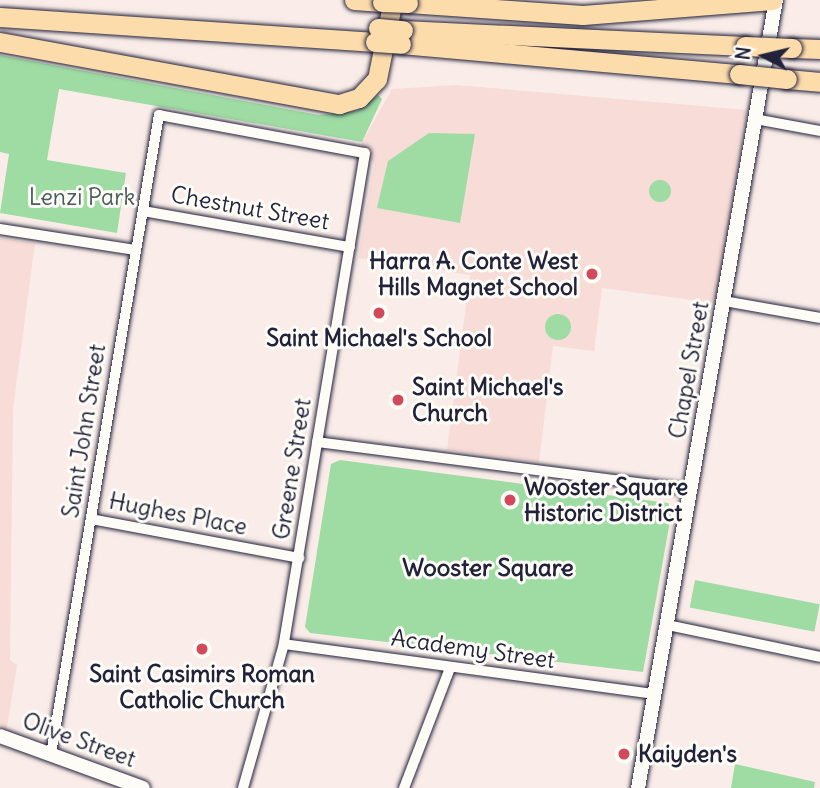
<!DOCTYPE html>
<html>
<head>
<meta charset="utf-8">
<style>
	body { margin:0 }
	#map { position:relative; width:820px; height:788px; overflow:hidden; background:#faede9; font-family:Delius,sans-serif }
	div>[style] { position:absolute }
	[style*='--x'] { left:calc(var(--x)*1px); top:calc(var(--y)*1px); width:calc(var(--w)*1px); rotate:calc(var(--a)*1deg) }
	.built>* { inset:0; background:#f7dcd8 }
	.green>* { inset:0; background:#9edca4; transform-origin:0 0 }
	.round { border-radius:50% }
	.roads { filter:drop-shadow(0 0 2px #22223b) drop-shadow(0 0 2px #22223b) }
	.street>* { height:10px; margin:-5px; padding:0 5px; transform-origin:5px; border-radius:5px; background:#fdfcf7 }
	.secondary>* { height:14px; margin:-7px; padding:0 7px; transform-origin:7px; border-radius:7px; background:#fdfcf7 }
	.highway>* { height:19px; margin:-9.5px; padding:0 9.5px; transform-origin:9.5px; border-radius:9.5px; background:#fddcac }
	.bridges { filter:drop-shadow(0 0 2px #22223b) drop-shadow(0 0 2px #22223b) }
	.highway-bridge>* { height:19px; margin:-9.5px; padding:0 9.5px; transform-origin:9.5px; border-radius:9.5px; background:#fddcac }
	.dots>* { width:19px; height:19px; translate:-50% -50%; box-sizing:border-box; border:4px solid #fdfcf7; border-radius:50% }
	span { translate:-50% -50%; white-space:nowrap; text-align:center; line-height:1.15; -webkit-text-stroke:6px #fdfcf7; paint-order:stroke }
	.park-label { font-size:23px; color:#475a5a }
	.street-label { font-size:23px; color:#22223b }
	.poi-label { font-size:23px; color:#22223b; font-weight:700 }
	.right { translate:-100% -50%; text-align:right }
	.left { translate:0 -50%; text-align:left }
	.neighbourhood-label { font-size:24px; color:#22223b; font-weight:700 }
	.north { position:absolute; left:729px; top:21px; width:70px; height:70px; -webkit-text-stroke:5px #fdfcf7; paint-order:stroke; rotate:277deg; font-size:19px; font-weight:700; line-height:28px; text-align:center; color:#22223b }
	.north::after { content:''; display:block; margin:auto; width:24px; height:32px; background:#22223b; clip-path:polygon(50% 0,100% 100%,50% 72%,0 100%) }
</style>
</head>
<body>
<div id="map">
	<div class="built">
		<i style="clip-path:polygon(456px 85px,748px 110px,715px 303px,602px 288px,594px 351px,553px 346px,539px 462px,447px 450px,470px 275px,358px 258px,374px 165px,361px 144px,392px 89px)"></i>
		<i style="clip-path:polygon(0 238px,35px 243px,13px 409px,10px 660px,17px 665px,7px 728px,0 725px)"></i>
	</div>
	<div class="green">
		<i style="clip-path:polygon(0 55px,319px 115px,357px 111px,378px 95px,382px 99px,362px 142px,59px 89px,47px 160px,126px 173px,117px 233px,0 213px,9px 154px,0 152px)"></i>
		<i style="clip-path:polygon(429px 133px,475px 134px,460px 223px,377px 208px,388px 161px)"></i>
		<i class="round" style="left:649px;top:180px;width:22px;height:22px"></i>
		<i class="round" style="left:545px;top:314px;width:26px;height:26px"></i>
		<i style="clip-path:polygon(340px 460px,668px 503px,672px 510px,643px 672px,310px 633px,305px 627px,331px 464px)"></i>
		<i style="left:695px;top:580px;width:127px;height:28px;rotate:11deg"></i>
		<i style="clip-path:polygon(735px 764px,815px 782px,814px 788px,731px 788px)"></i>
	</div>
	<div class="roads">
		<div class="street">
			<i style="--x:755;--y:119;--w:66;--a:10.5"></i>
			<i style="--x:143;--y:211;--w:210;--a:9.9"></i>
			<i style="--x:0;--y:229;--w:137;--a:8.8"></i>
			<i style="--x:724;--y:301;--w:97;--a:10"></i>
			<i style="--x:317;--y:442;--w:377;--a:7.3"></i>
			<i style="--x:91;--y:519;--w:212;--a:10.6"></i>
			<i style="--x:667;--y:625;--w:156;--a:11.8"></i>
			<i style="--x:284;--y:644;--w:375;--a:7.7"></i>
			<i style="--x:51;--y:754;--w:648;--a:-80.41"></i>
			<i style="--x:159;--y:115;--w:209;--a:10.5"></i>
			<i style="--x:365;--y:153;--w:498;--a:99.4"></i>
			<i style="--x:284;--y:644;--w:150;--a:105.9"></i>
			<i style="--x:404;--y:788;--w:129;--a:-69"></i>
		</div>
		<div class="secondary">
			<i style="--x:0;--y:736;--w:152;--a:20"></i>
			<i style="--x:638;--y:788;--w:800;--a:-80.07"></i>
		</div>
		<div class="highway">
			<i style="--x:354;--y:0;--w:28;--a:4"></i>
			<i style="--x:408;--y:3;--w:175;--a:3.9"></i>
			<i style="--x:583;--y:15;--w:190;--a:-4.5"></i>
			<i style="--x:0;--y:17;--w:376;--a:3.8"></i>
			<i style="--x:403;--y:30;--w:342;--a:2.7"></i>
			<i style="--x:0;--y:42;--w:345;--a:10.4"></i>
			<i style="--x:339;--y:104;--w:21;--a:-17"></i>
			<i style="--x:359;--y:98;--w:26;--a:-47"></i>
			<i style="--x:377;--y:79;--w:81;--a:-78.6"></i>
			<i style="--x:401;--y:44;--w:339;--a:5.1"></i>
			<i style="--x:792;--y:48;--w:28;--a:2"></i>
			<i style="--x:787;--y:79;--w:33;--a:5"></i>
		</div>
	</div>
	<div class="bridges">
		<div class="highway-bridge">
			<i style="--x:382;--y:2;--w:26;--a:2"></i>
			<i style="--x:378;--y:28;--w:25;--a:5"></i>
			<i style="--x:375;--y:42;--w:26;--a:4"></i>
			<i style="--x:745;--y:46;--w:47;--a:2.4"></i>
			<i style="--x:739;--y:74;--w:48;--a:5.9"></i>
		</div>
	</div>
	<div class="dots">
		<i style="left:592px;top:274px;background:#d1495b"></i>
		<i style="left:379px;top:313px;background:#d1495b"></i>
		<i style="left:398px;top:400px;background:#d1495b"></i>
		<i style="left:510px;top:500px;background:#d1495b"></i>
		<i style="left:202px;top:649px;background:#d1495b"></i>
		<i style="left:624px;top:754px;background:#d1495b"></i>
	</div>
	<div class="park-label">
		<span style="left:82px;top:197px">Lenzi Park</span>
	</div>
	<div class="street-label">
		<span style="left:250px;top:208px;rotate:10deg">Chestnut Street</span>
		<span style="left:689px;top:370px;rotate:-80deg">Chapel Street</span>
		<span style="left:84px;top:431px;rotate:-81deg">Saint John Street</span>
		<span style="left:292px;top:469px;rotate:-81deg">Greene Street</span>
		<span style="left:178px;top:514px;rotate:11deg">Hughes Place</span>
		<span style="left:473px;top:649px;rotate:8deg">Academy Street</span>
		<span style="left:79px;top:740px;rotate:20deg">Olive Street</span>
	</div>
	<div class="poi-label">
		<span class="right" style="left:578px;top:274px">Harra A. Conte West<br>Hills Magnet School</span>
		<span style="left:379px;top:338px">Saint Michael's School</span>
		<span class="left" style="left:412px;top:400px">Saint Michael's<br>Church</span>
		<span class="left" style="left:524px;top:500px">Wooster Square<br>Historic District</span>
		<span style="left:202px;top:687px">Saint Casimirs Roman<br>Catholic Church</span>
		<span class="left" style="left:638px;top:754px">Kaiyden's</span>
	</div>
	<div class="neighbourhood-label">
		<span style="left:488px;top:568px">Wooster Square</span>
	</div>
	<div class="north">N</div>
</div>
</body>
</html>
